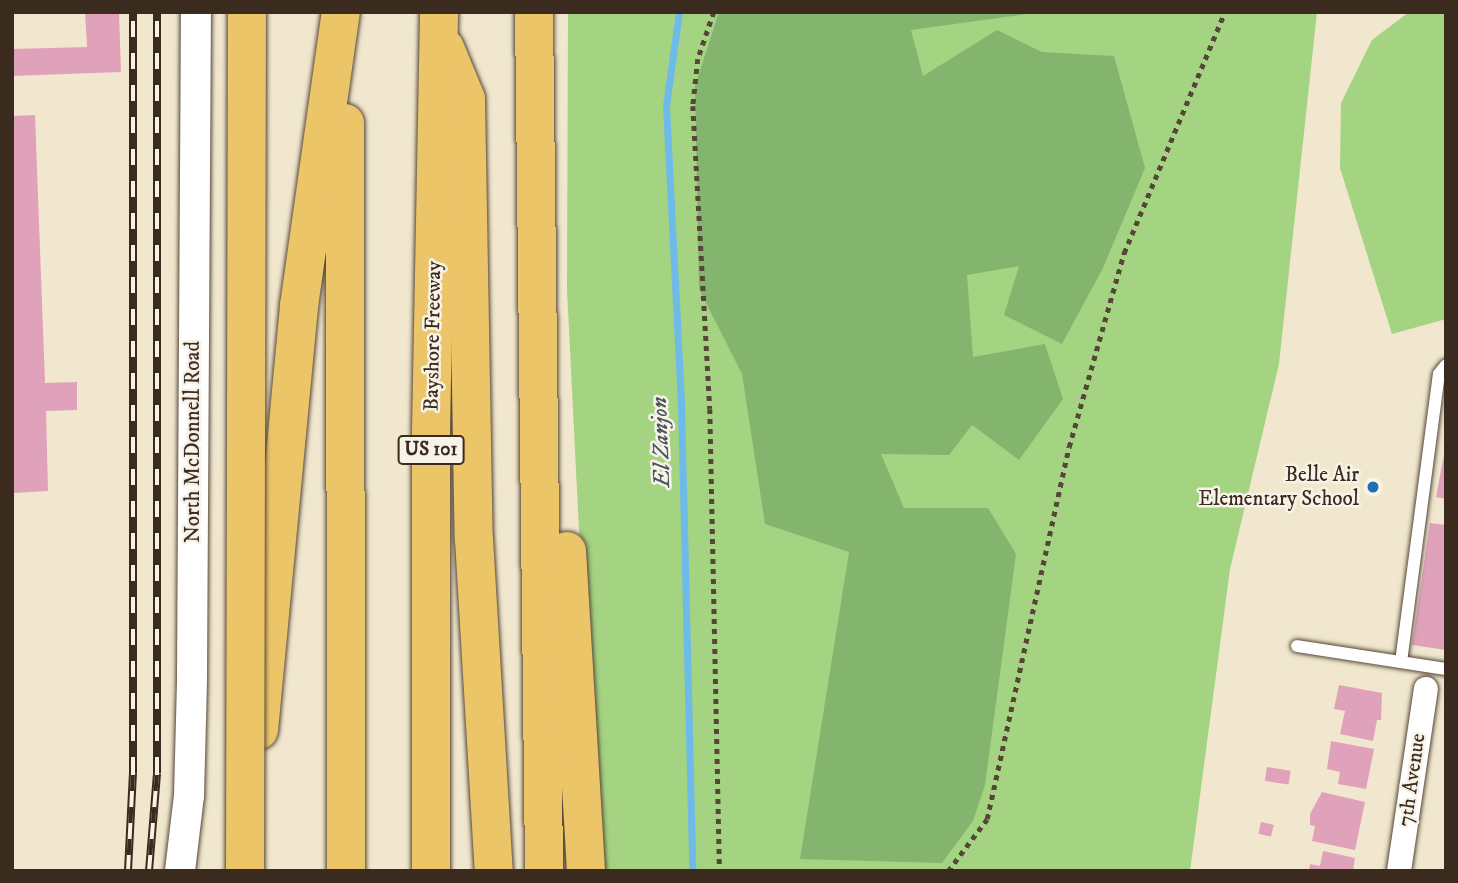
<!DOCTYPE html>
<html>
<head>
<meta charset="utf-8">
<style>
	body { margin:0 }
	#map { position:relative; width:1458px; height:883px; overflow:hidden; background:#f0e7ce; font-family:"IM FELL DW Pica",serif }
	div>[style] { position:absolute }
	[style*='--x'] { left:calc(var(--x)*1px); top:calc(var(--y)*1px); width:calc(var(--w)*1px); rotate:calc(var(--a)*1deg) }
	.green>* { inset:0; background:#a4d381 }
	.forest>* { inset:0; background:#83b56f }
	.stream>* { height:7px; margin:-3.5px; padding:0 3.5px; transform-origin:3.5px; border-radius:3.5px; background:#6ebae8 }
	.building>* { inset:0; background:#e0a1bb; transform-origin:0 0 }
	.path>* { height:4.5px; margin-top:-2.25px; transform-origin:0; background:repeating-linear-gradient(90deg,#564638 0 5px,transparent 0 10px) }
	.roads { filter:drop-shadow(0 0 2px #564638) drop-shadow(0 0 2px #564638) }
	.service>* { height:12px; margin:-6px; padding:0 6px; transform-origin:6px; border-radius:6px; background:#fff }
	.minor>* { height:24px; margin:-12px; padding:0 12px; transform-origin:12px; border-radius:12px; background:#fff }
	.tertiary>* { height:30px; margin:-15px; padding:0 15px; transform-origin:15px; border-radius:15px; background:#fff }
	.motorway>* { height:38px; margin:-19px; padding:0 19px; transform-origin:19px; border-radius:19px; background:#edc569 }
	.rail>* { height:8px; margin-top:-4px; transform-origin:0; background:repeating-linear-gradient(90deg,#f7f3e8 0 16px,#3b2a1e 0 32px); box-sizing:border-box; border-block:2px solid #3b2a1e }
	.bridges { filter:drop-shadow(0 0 2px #564638) drop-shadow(0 0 2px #564638) }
	.motorway-bridge>* { height:38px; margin:-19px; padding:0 19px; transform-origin:19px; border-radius:19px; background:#edc569 }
	.dots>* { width:19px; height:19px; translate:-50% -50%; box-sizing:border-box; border:4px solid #f7f3e8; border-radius:50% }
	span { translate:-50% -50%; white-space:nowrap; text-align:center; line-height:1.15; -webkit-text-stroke:5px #f7f3e8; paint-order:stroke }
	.shield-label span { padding:2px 5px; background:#f7f3e8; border:2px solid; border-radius:5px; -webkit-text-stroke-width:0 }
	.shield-label { font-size:19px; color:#3b2a1e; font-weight:700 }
	.street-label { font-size:21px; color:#3b2a1e }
	.poi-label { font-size:21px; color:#3b2a1e }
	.right { translate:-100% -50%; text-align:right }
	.water-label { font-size:23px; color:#4a555b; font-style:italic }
	.frame { position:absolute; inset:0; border:14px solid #3b2a1e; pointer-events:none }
</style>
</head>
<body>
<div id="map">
	<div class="green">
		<i style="clip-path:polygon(568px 12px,1317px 12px,1279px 364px,1230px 569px,1190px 871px,596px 871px,567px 290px)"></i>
		<i style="clip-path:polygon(1409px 12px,1446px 12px,1446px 319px,1392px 334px,1340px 168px,1341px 103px,1372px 40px)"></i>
	</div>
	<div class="forest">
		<i style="clip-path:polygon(719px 12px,1042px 12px,911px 30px,923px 76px,997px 30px,1042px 52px,1114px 56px,1145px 168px,1103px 268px,1062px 344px,1004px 315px,1019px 266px,967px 275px,973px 357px,1045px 344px,1063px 399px,1019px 460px,972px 425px,949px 455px,881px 454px,904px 508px,988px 508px,1016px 554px,985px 785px,973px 821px,942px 863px,800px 859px,849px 552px,765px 524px,742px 374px,699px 289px,695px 86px)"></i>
	</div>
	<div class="stream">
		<i style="--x:679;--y:12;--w:95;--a:97.9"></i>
		<i style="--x:666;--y:106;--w:300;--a:87.1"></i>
		<i style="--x:681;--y:406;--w:465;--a:88.6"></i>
	</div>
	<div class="building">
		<i style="clip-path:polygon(85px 12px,119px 12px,121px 72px,12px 76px,12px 49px,87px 47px)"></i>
		<i style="clip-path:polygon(35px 115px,45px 383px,77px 382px,77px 410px,46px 411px,48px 491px,12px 493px,12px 116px)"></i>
		<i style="clip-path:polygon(1446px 444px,1446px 499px,1436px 497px)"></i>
		<i style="clip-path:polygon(1430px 523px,1446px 525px,1446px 650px,1412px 645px)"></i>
		<i style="clip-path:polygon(1339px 685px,1382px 693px,1381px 720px,1377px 720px,1373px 741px,1340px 734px,1345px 711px,1334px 709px)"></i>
		<i style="clip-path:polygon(1331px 741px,1374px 749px,1366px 789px,1338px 784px,1340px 772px,1327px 769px)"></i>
		<i style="left:1267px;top:767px;width:24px;height:14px;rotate:9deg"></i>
		<i style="clip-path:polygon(1322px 792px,1365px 802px,1355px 850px,1312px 841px,1315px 826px,1310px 825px,1310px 814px)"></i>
		<i style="left:1261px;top:822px;width:13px;height:12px;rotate:13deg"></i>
		<i style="clip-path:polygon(1323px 851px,1355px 858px,1353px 871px,1309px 871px,1310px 864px,1320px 866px)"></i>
	</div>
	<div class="path">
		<i style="--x:714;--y:12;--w:50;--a:108.8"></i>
		<i style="--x:698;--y:59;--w:47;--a:96.1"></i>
		<i style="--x:693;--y:106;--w:303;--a:86.8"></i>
		<i style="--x:710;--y:409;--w:462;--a:88.8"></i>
		<i style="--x:948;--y:871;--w:65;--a:-53.1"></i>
		<i style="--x:987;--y:819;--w:381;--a:-77.6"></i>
		<i style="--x:1069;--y:447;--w:202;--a:-74.2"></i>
		<i style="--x:1124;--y:253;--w:261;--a:-67.3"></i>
	</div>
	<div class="roads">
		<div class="service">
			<i style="--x:1297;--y:646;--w:151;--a:8.8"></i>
			<i style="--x:1401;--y:662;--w:290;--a:-82.5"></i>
			<i style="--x:1439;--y:374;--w:11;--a:-52"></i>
		</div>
		<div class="minor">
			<i style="--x:1399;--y:871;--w:184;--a:-81.6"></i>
		</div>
		<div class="tertiary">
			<i style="--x:180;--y:871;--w:76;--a:-83.2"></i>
			<i style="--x:189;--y:796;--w:118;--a:-88.5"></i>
			<i style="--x:192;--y:678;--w:666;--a:-89.66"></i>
		</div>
		<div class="motorway">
			<i style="--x:534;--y:12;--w:859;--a:89.33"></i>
			<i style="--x:445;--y:48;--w:55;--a:67.6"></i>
			<i style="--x:466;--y:99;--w:440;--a:89"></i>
			<i style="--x:474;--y:539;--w:333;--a:86.6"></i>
			<i style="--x:345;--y:123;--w:748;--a:89.92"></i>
			<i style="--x:567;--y:551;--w:321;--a:86.6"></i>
			<i style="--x:259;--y:730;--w:426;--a:-84.6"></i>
			<i style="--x:299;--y:306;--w:297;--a:-81.9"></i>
			<i style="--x:431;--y:871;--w:440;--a:-90"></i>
			<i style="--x:431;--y:431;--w:419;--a:-88.9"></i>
		</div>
	</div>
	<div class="rail">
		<i style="--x:128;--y:871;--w:98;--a:-87.1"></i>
		<i style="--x:133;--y:773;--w:761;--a:-90"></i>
		<i style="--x:149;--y:871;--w:98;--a:-85.3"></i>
		<i style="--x:157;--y:773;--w:761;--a:-90"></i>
	</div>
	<div class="bridges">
		<div class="motorway-bridge">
			<i style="--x:245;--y:871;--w:859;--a:-89.87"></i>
		</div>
	</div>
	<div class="dots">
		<i style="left:1373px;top:487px;background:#1f6fb2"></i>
	</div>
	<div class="shield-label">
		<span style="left:431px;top:450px">US 101</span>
	</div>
	<div class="street-label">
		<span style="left:433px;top:336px;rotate:-89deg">Bayshore Freeway</span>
		<span style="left:193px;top:442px;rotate:-90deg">North McDonnell Road</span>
		<span style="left:1412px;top:780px;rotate:-82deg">7th Avenue</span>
	</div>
	<div class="poi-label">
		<span class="right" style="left:1359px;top:487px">Belle Air<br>Elementary School</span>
	</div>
	<div class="water-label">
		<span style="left:662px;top:442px;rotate:-92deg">El Zanjon</span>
	</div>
	<div class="frame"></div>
</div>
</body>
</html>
